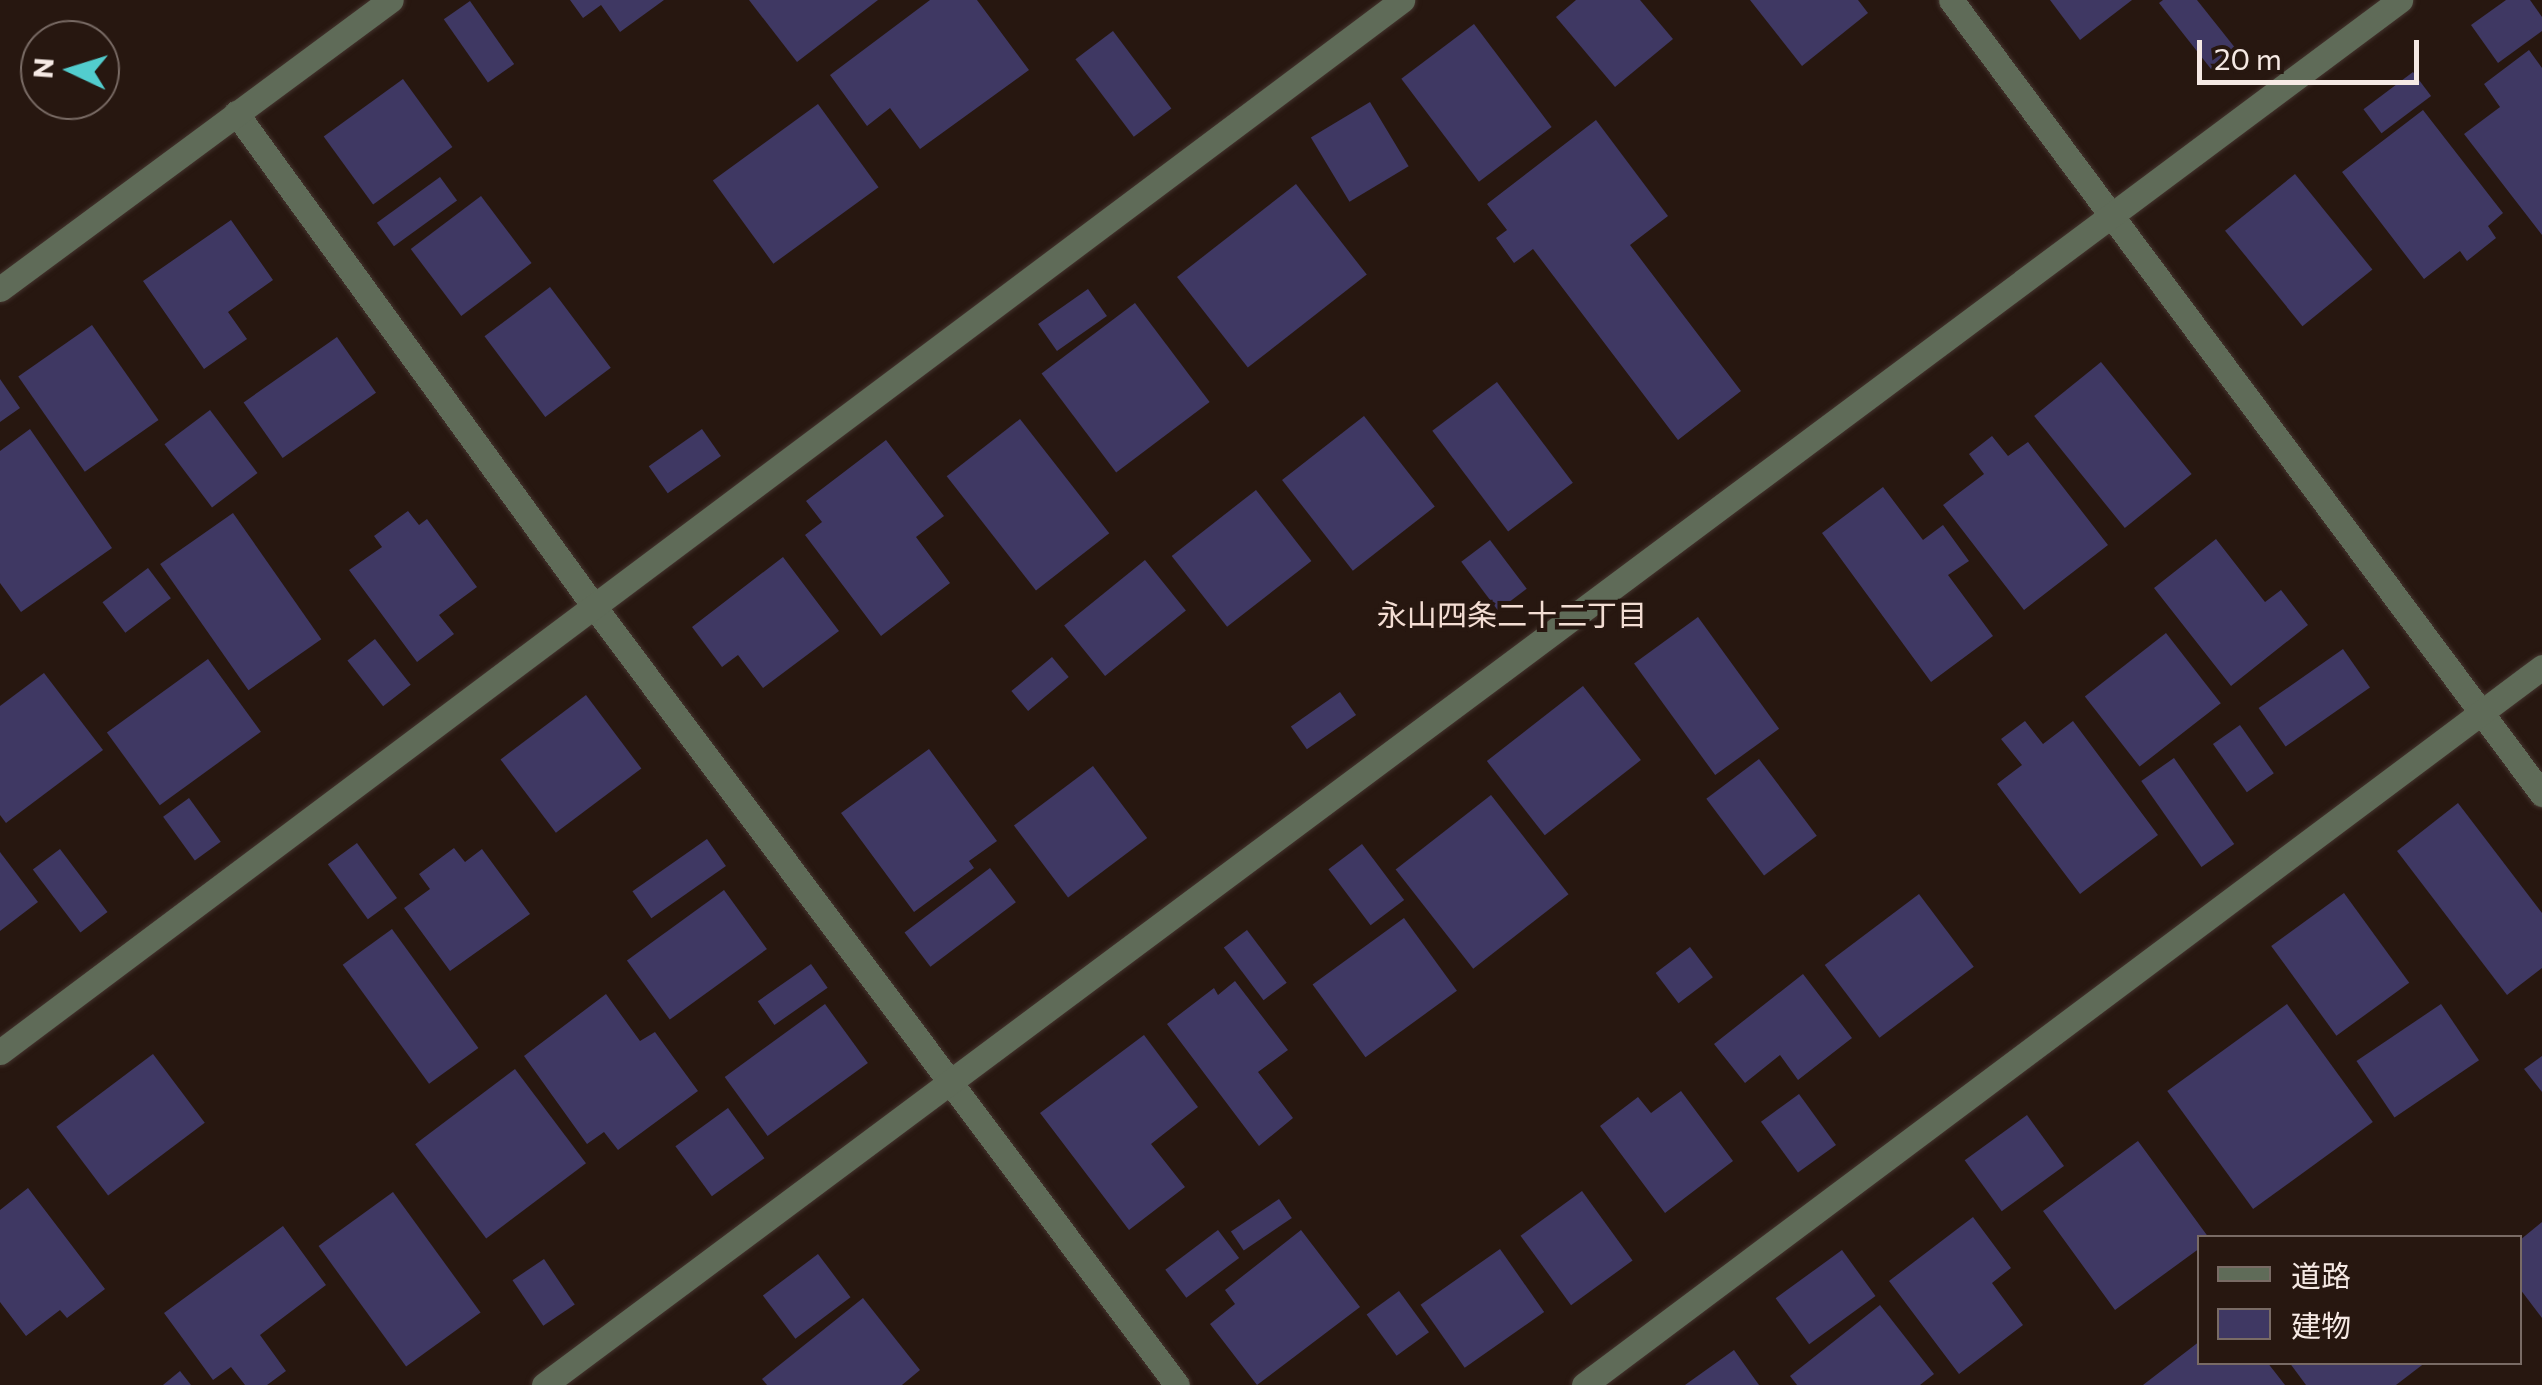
<!DOCTYPE html>
<html>
<head>
<meta charset="utf-8">
<style>
	body { margin:0 }
	#map { position:relative; width:2542px; height:1385px; overflow:hidden; background:#271710; font-family:Commissioner,"Noto Sans JP",sans-serif }
	div>[style] { position:absolute }
	[style*='--x'] { left:calc(var(--x)*1px); top:calc(var(--y)*1px); width:calc(var(--w)*1px); rotate:calc(var(--a)*1deg) }
	.building>* { inset:0; background:#3f3863; transform-origin:0 0 }
	.roads { filter:drop-shadow(0 0 2px #44342e) drop-shadow(0 0 2px #44342e) }
	.minor>* { height:25px; margin:-12.5px; padding:0 12.5px; transform-origin:12.5px; border-radius:12.5px; background:#5f6b58 }
	span { translate:-50% -50%; white-space:nowrap; text-align:center; line-height:1.15; -webkit-text-stroke:8px #271710; paint-order:stroke }
	.neighbourhood-label { font-size:30px; color:#f3ddd3 }
	.legend { position:absolute; left:2197px; top:1235px; width:325px; height:130px; box-sizing:border-box; background:#271710; border:2px solid #796b65; margin:0; padding:12px 18px; list-style:none; font-size:30px; color:#f5e9e4 }
	.legend li { display:flex; align-items:center; gap:20px; height:50px }
	.legend b { width:50px; border:2px solid #796b65 }
	.north { position:absolute; left:20px; top:20px; width:100px; height:100px; box-sizing:border-box; background:#271710; border:2px solid #796b65; border-radius:50%; rotate:274deg; font-size:28px; font-weight:700; line-height:40px; text-align:center; color:#f5e9e4 }
	.north::after { content:''; display:block; margin:auto; width:35px; height:45px; background:#52cdce; clip-path:polygon(50% 0,100% 100%,50% 72%,0 100%) }
	.scale { position:absolute; left:2197px; top:40px; width:222px; height:45px; box-sizing:border-box; border:5px solid #f5e9e4; border-top:0; padding-left:12px; font-size:30px; line-height:35px; white-space:nowrap; color:#f5e9e4; -webkit-text-stroke:8px #271710; paint-order:stroke }
</style>
</head>
<body>
<div id="map">
	<div class="building">
		<i style="clip-path:polygon(570px 0,664px 0,620px 32px,601px 5px,583px 18px)"></i>
		<i style="clip-path:polygon(749px 0,878px 0,797px 62px)"></i>
		<i style="clip-path:polygon(930px 0,977px 0,1029px 70px,920px 149px,890px 108px,867px 126px,830px 75px)"></i>
		<i style="clip-path:polygon(1576px 0,1640px 0,1673px 39px,1615px 87px,1556px 17px)"></i>
		<i style="clip-path:polygon(1750px 0,1858px 0,1868px 13px,1802px 66px)"></i>
		<i style="clip-path:polygon(2050px 0,2132px 0,2080px 40px)"></i>
		<i style="clip-path:polygon(2163px 0,2197px 0,2236px 49px,2211px 69px,2159px 3px)"></i>
		<i style="clip-path:polygon(2506px 0,2530px 0,2542px 17px,2542px 31px,2498px 63px,2471px 25px)"></i>
		<i style="left:470px;top:1px;width:77px;height:32px;rotate:55deg"></i>
		<i style="left:1474px;top:24px;width:129px;height:91px;rotate:53deg"></i>
		<i style="left:1113px;top:31px;width:97px;height:47px;rotate:53deg"></i>
		<i style="clip-path:polygon(2529px 50px,2542px 68px,2542px 235px,2464px 134px,2500px 107px,2484px 84px)"></i>
		<i style="left:2413px;top:72px;width:30px;height:62px;rotate:53deg"></i>
		<i style="left:403px;top:79px;width:84px;height:98px;rotate:54deg"></i>
		<i style="left:1370px;top:102px;width:75px;height:69px;rotate:59deg"></i>
		<i style="left:818px;top:104px;width:103px;height:130px;rotate:54deg"></i>
		<i style="clip-path:polygon(2423px 110px,2503px 213px,2488px 226px,2496px 238px,2467px 261px,2460px 251px,2424px 279px,2342px 172px)"></i>
		<i style="clip-path:polygon(1596px 120px,1668px 216px,1630px 245px,1741px 391px,1678px 440px,1533px 249px,1514px 263px,1496px 238px,1507px 230px,1487px 204px)"></i>
		<i style="left:2295px;top:174px;width:123px;height:90px;rotate:51deg"></i>
		<i style="left:440px;top:177px;width:29px;height:78px;rotate:54deg"></i>
		<i style="left:1296px;top:184px;width:115px;height:151px;rotate:52deg"></i>
		<i style="left:481px;top:196px;width:84px;height:88px;rotate:53deg"></i>
		<i style="clip-path:polygon(231px 220px,273px 280px,228px 312px,247px 339px,204px 369px,143px 281px)"></i>
		<i style="left:550px;top:287px;width:101px;height:82px;rotate:53deg"></i>
		<i style="left:1088px;top:289px;width:33px;height:61px;rotate:55deg"></i>
		<i style="left:1135px;top:303px;width:124px;height:117px;rotate:53deg"></i>
		<i style="left:92px;top:325px;width:116px;height:90px;rotate:55deg"></i>
		<i style="left:337px;top:337px;width:68px;height:114px;rotate:55deg"></i>
		<i style="left:2101px;top:362px;width:144px;height:86px;rotate:51deg"></i>
		<i style="clip-path:polygon(0 379px,20px 408px,0 422px)"></i>
		<i style="left:1497px;top:382px;width:126px;height:81px;rotate:53deg"></i>
		<i style="left:210px;top:410px;width:79px;height:57px;rotate:53deg"></i>
		<i style="left:1364px;top:416px;width:115px;height:104px;rotate:52deg"></i>
		<i style="left:1020px;top:419px;width:145px;height:93px;rotate:52deg"></i>
		<i style="clip-path:polygon(30px 429px,112px 548px,21px 612px,0 583px,0 451px)"></i>
		<i style="left:702px;top:429px;width:33px;height:65px;rotate:55deg"></i>
		<i style="clip-path:polygon(1992px 436px,2008px 456px,2028px 442px,2108px 545px,2024px 610px,1943px 505px,1984px 474px,1969px 454px)"></i>
		<i style="clip-path:polygon(886px 440px,944px 516px,916px 537px,950px 583px,881px 636px,805px 535px,822px 522px,806px 501px)"></i>
		<i style="clip-path:polygon(1883px 487px,1923px 540px,1943px 525px,1969px 561px,1948px 575px,1993px 636px,1931px 682px,1822px 533px)"></i>
		<i style="left:1256px;top:490px;width:90px;height:107px;rotate:52deg"></i>
		<i style="clip-path:polygon(408px 511px,419px 525px,427px 519px,477px 587px,439px 615px,454px 634px,417px 662px,349px 570px,382px 547px,374px 536px)"></i>
		<i style="left:233px;top:513px;width:154px;height:89px;rotate:55deg"></i>
		<i style="clip-path:polygon(2216px 539px,2265px 602px,2281px 590px,2308px 625px,2231px 686px,2154px 588px)"></i>
		<i style="left:1490px;top:540px;width:61px;height:36px;rotate:53deg"></i>
		<i style="clip-path:polygon(783px 557px,839px 631px,763px 688px,738px 655px,722px 667px,692px 627px)"></i>
		<i style="left:1145px;top:560px;width:65px;height:104px;rotate:51deg"></i>
		<i style="left:148px;top:568px;width:38px;height:57px;rotate:53deg"></i>
		<i style="left:1698px;top:617px;width:138px;height:79px;rotate:54deg"></i>
		<i style="left:2166px;top:633px;width:89px;height:103px;rotate:52deg"></i>
		<i style="left:375px;top:639px;width:58px;height:35px;rotate:52deg"></i>
		<i style="left:2343px;top:649px;width:47px;height:103px;rotate:55deg"></i>
		<i style="left:1052px;top:657px;width:26px;height:53px;rotate:50deg"></i>
		<i style="left:208px;top:659px;width:90px;height:125px;rotate:54deg"></i>
		<i style="clip-path:polygon(44px 673px,103px 750px,6px 823px,0 815px,0 706px)"></i>
		<i style="left:1583px;top:686px;width:94px;height:122px;rotate:52deg"></i>
		<i style="left:1340px;top:692px;width:28px;height:60px;rotate:55deg"></i>
		<i style="left:586px;top:695px;width:92px;height:107px;rotate:53deg"></i>
		<i style="clip-path:polygon(2025px 721px,2043px 744px,2073px 721px,2158px 835px,2080px 894px,1997px 784px,2022px 765px,2001px 739px)"></i>
		<i style="left:2240px;top:725px;width:59px;height:33px;rotate:55deg"></i>
		<i style="clip-path:polygon(929px 749px,997px 841px,969px 861px,974px 868px,914px 912px,841px 813px)"></i>
		<i style="left:2174px;top:758px;width:105px;height:40px;rotate:55deg"></i>
		<i style="left:1759px;top:759px;width:96px;height:66px;rotate:53deg"></i>
		<i style="left:1093px;top:766px;width:90px;height:99px;rotate:53deg"></i>
		<i style="left:1491px;top:795px;width:126px;height:121px;rotate:52deg"></i>
		<i style="left:189px;top:798px;width:54px;height:32px;rotate:54deg"></i>
		<i style="clip-path:polygon(2458px 803px,2542px 913px,2542px 968px,2507px 995px,2397px 851px)"></i>
		<i style="left:707px;top:839px;width:33px;height:91px;rotate:55deg"></i>
		<i style="left:357px;top:843px;width:68px;height:36px;rotate:54deg"></i>
		<i style="left:1362px;top:844px;width:70px;height:42px;rotate:53deg"></i>
		<i style="clip-path:polygon(454px 848px,465px 862px,482px 849px,530px 914px,450px 971px,404px 908px,430px 889px,419px 874px)"></i>
		<i style="left:60px;top:849px;width:79px;height:34px;rotate:53deg"></i>
		<i style="clip-path:polygon(0 852px,38px 902px,0 931px)"></i>
		<i style="left:990px;top:868px;width:43px;height:107px;rotate:53deg"></i>
		<i style="left:724px;top:890px;width:73px;height:120px;rotate:54deg"></i>
		<i style="left:2344px;top:893px;width:111px;height:90px;rotate:54deg"></i>
		<i style="left:1919px;top:894px;width:91px;height:118px;rotate:53deg"></i>
		<i style="left:1404px;top:918px;width:90px;height:113px;rotate:54deg"></i>
		<i style="left:392px;top:929px;width:147px;height:61px;rotate:54deg"></i>
		<i style="left:1247px;top:930px;width:66px;height:29px;rotate:53deg"></i>
		<i style="left:1690px;top:947px;width:38px;height:43px;rotate:53deg"></i>
		<i style="left:811px;top:964px;width:29px;height:65px;rotate:55deg"></i>
		<i style="clip-path:polygon(1803px 974px,1852px 1038px,1798px 1080px,1780px 1055px,1745px 1083px,1714px 1044px)"></i>
		<i style="clip-path:polygon(1235px 981px,1288px 1050px,1258px 1072px,1293px 1118px,1259px 1146px,1167px 1024px,1214px 988px,1218px 995px)"></i>
		<i style="clip-path:polygon(606px 994px,640px 1041px,655px 1032px,698px 1091px,618px 1150px,604px 1132px,587px 1144px,524px 1056px)"></i>
		<i style="left:825px;top:1004px;width:73px;height:124px;rotate:54deg"></i>
		<i style="left:2287px;top:1004px;width:146px;height:148px;rotate:54deg"></i>
		<i style="left:2441px;top:1004px;width:68px;height:102px;rotate:56deg"></i>
		<i style="clip-path:polygon(1144px 1035px,1198px 1107px,1151px 1144px,1185px 1187px,1129px 1230px,1040px 1113px)"></i>
		<i style="left:153px;top:1054px;width:86px;height:121px;rotate:53deg"></i>
		<i style="clip-path:polygon(2542px 1056px,2542px 1092px,2524px 1069px)"></i>
		<i style="left:515px;top:1069px;width:118px;height:125px;rotate:53deg"></i>
		<i style="clip-path:polygon(1681px 1091px,1733px 1161px,1665px 1213px,1600px 1126px,1638px 1097px,1651px 1113px)"></i>
		<i style="left:1799px;top:1094px;width:63px;height:47px;rotate:54deg"></i>
		<i style="left:728px;top:1108px;width:62px;height:65px;rotate:54deg"></i>
		<i style="left:2027px;top:1115px;width:63px;height:77px;rotate:54deg"></i>
		<i style="clip-path:polygon(2138px 1141px,2209px 1238px,2200px 1238px,2200px 1248px,2115px 1310px,2043px 1211px)"></i>
		<i style="clip-path:polygon(28px 1188px,105px 1289px,67px 1318px,60px 1310px,26px 1336px,0 1302px,0 1210px)"></i>
		<i style="left:1582px;top:1191px;width:86px;height:76px;rotate:54deg"></i>
		<i style="left:393px;top:1192px;width:149px;height:92px;rotate:54deg"></i>
		<i style="left:1279px;top:1199px;width:23px;height:58px;rotate:56deg"></i>
		<i style="clip-path:polygon(1973px 1217px,2011px 1268px,1992px 1283px,2023px 1325px,1959px 1374px,1889px 1281px)"></i>
		<i style="clip-path:polygon(2542px 1222px,2542px 1318px,2520px 1289px,2520px 1240px)"></i>
		<i style="clip-path:polygon(283px 1226px,326px 1285px,260px 1335px,286px 1371px,267px 1385px,245px 1385px,231px 1367px,213px 1380px,164px 1313px)"></i>
		<i style="left:1218px;top:1230px;width:35px;height:66px;rotate:53deg"></i>
		<i style="clip-path:polygon(1301px 1230px,1360px 1307px,1257px 1385px,1210px 1324px,1235px 1304px,1225px 1290px)"></i>
		<i style="left:1500px;top:1249px;width:77px;height:97px;rotate:55deg"></i>
		<i style="left:1842px;top:1250px;width:57px;height:82px;rotate:54deg"></i>
		<i style="left:818px;top:1254px;width:54px;height:69px;rotate:53deg"></i>
		<i style="left:544px;top:1259px;width:55px;height:38px;rotate:56deg"></i>
		<i style="left:1399px;top:1291px;width:51px;height:40px;rotate:54deg"></i>
		<i style="clip-path:polygon(863px 1298px,920px 1370px,902px 1385px,767px 1385px,762px 1379px)"></i>
		<i style="clip-path:polygon(1880px 1305px,1934px 1374px,1920px 1385px,1797px 1385px,1790px 1376px)"></i>
		<i style="clip-path:polygon(2200px 1341px,2200px 1362px,2267px 1362px,2285px 1385px,2143px 1385px)"></i>
		<i style="clip-path:polygon(1734px 1350px,1759px 1385px,1685px 1385px)"></i>
		<i style="clip-path:polygon(2289px 1362px,2426px 1362px,2396px 1385px,2306px 1385px)"></i>
		<i style="clip-path:polygon(180px 1371px,191px 1385px,163px 1385px)"></i>
	</div>
	<div class="roads">
		<div class="minor">
			<i style="--x:1951;--y:0;--w:990;--a:53.34"></i>
			<i style="--x:236;--y:113;--w:608;--a:54.03"></i>
			<i style="--x:593;--y:605;--w:974;--a:53.18"></i>
			<i style="--x:0;--y:289;--w:486;--a:-36.5"></i>
			<i style="--x:0;--y:1052;--w:1753;--a:-36.88"></i>
			<i style="--x:544;--y:1385;--w:2316;--a:-36.73"></i>
			<i style="--x:1584;--y:1385;--w:1197;--a:-36.85"></i>
		</div>
	</div>
	<div class="neighbourhood-label">
		<span style="left:1512px;top:614px">永山四条二十二丁目</span>
	</div>
	<ul class="legend">
	<li><b style="height:12px;background:#5f6b58"></b>道路</li>
	<li><b style="height:28px;background:#3f3863"></b>建物</li>
	</ul>
	<div class="north">N</div>
	<div class="scale">20 m</div>
</div>
</body>
</html>
